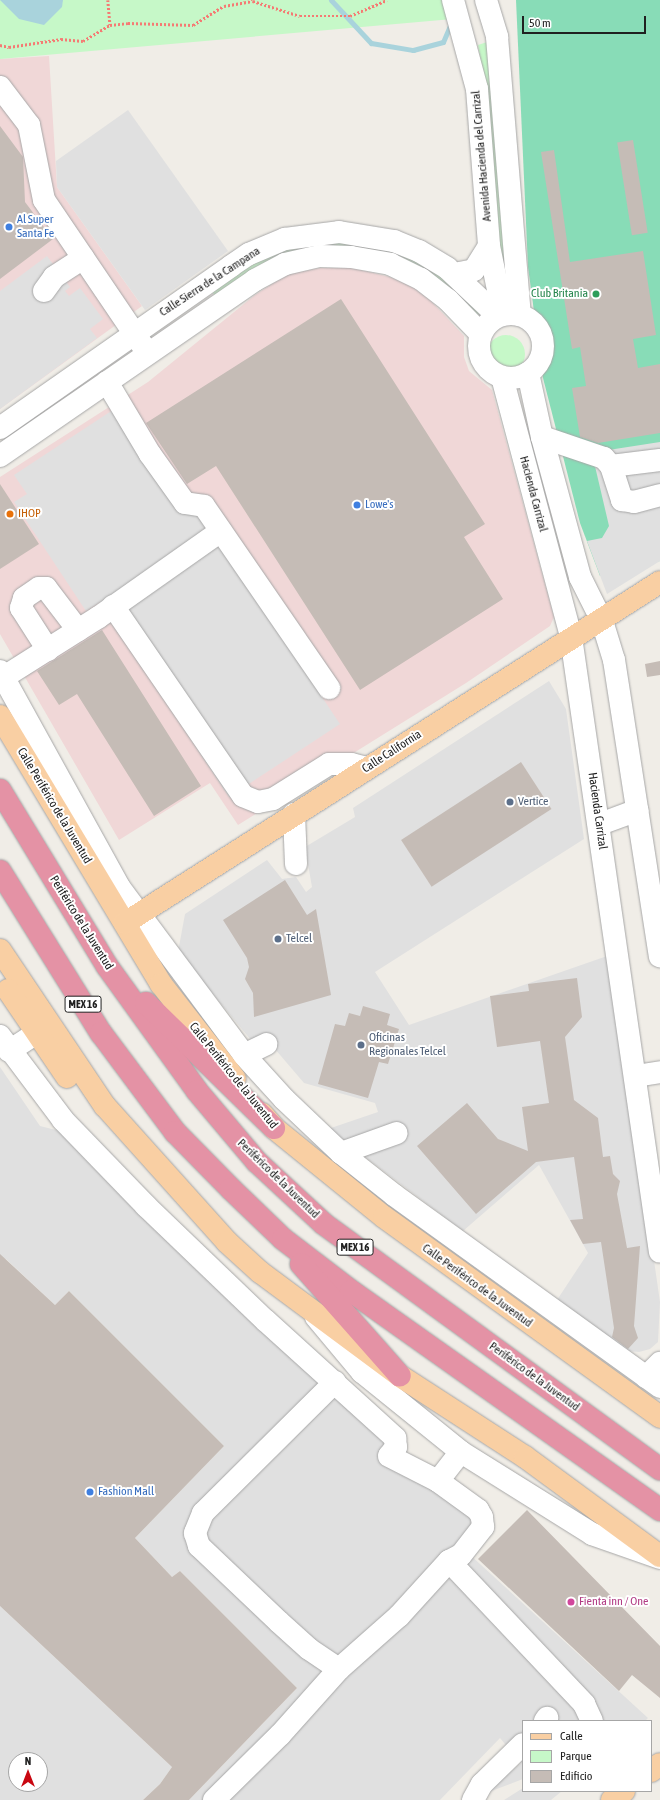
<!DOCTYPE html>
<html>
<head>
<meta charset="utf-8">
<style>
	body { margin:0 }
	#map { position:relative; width:660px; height:1800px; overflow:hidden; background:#f0ede7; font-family:"Asap Condensed",sans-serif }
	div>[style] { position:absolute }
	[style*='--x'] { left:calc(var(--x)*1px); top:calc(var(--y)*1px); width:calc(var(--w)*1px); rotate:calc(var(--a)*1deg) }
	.commercial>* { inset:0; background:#f0d7d7 }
	.park>* { inset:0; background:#c6f8c8 }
	.round { border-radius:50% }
	.pitch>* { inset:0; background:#88dcb7 }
	.parking>* { inset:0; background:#e0e0e0 }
	.water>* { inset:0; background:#a9d3dc }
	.stream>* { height:5px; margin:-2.5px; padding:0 2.5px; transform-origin:2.5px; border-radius:2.5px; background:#a9d3dc }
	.building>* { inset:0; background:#c5bcb6; transform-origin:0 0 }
	.path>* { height:2.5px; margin-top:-1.25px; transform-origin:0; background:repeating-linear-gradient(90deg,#f57a73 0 2px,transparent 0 4px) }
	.roads { filter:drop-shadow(0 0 1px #a7a7a7) drop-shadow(0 0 1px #a7a7a7) }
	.minor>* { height:22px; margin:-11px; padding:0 11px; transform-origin:11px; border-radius:11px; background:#fff }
	.minor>.ring { margin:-11px; padding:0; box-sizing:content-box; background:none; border:22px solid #fff; border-radius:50% }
	.major>* { height:22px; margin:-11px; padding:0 11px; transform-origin:11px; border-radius:11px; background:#f9cfa3 }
	.highway>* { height:22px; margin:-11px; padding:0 11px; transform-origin:11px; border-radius:11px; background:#e492a5 }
	.dots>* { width:11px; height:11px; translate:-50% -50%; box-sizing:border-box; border:2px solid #fff; border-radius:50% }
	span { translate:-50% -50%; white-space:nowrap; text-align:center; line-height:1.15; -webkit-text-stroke:4px #fff; paint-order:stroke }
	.shield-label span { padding:1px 3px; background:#fff; border:1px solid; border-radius:3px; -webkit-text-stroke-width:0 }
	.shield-label { font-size:11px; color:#202020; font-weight:700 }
	.street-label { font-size:12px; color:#202020 }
	.shop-label { font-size:12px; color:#366cbe }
	.left { translate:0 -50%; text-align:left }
	.leisure-label { font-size:12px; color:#27864d }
	.right { translate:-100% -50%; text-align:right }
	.food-label { font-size:12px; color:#c56008 }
	.service-label { font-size:12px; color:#4e5e75 }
	.hotel-label { font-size:12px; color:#b23c85 }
	.legend { position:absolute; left:522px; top:1720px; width:130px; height:72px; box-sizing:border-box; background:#fff; border:1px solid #a6a6a6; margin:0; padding:5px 7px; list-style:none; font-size:12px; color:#202020 }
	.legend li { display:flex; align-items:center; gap:8px; height:20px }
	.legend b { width:20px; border:1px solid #a6a6a6 }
	.north { position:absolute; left:8px; top:1752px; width:40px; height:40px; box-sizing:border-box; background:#fff; border:1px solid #a6a6a6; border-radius:50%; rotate:0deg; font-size:11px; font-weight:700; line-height:16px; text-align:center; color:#202020 }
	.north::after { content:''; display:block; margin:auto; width:14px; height:18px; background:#c90711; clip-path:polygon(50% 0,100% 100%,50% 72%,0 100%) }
	.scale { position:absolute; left:522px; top:16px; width:124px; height:18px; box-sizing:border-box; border:2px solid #202020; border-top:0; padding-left:5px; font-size:12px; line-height:14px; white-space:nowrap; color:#202020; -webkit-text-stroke:3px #fff; paint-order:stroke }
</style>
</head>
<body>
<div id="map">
	<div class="commercial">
		<i style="clip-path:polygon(49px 56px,57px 187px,142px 306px,0 409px,0 59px)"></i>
		<i style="clip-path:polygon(320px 268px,353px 268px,390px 277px,413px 287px,431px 301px,464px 336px,464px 357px,469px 371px,492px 390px,554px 617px,550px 626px,466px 683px,238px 825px,210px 783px,119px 840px,0 634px,0 477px,148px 382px,255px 295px,287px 274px)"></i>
	</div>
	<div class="park">
		<i style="clip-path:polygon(0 0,458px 0,464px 18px,0 59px)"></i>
		<i style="clip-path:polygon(493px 40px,514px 301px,503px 301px,490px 114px,478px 45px)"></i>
		<i style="clip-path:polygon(322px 239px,395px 249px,442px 274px,478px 308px,479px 314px,474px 317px,338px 248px,215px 295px,208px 288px,266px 254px)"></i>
		<i class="round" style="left:487px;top:335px;width:38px;height:38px"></i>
	</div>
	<div class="pitch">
		<i style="clip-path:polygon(516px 0,660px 0,660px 561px,600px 576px,580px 523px,543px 378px,528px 267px)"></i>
	</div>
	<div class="parking">
		<i style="clip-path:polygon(128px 110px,228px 251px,145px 310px,57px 187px,56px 161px)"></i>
		<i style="clip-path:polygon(47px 256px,70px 287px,65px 291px,69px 296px,80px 288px,103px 319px,90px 329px,97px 338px,0 409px,0 291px)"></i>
		<i style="clip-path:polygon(125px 402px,340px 724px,229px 797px,100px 602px,86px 611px,14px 502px,27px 494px,14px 475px)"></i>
		<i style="clip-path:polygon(660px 442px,660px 561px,607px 594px,587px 541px,602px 538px,609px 526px,594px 462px,602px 451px)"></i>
		<i style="clip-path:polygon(549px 681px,566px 709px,584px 839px,375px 972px,409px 1025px,610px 955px,660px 1302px,658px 1342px,650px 1349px,639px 1352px,628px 1351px,557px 1300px,588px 1253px,539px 1165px,463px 1231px,328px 1129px,378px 1112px,375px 1103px,304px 1083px,263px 1035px,251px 1040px,178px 952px,185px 914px,267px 860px,282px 879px,296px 877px,306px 892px,312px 887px,305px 847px,355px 817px,353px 808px)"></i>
		<i style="clip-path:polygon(0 1067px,40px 1126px,60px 1131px,385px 1441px,489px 1521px,468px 1553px,648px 1718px,645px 1721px,523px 1721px,523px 1779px,486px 1793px,521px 1763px,500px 1738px,440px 1800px,189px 1800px,297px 1688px,180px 1571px,172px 1577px,135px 1538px,224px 1446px,69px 1291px,55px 1305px,6px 1259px,0 1259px)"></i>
		<i style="clip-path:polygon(evenodd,0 1606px,172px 1767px,160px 1784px,143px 1800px,0 1800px,0 1606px,16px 1760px,40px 1760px,40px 1784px,16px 1784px,16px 1760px)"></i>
		<i style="clip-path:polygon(523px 1788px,523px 1791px,562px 1791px,551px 1800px,504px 1800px)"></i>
	</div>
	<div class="water">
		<i style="clip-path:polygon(0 0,63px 0,62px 7px,44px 25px,19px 19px)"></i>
	</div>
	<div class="stream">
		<i style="--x:331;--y:0;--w:59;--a:47.1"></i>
		<i style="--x:371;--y:43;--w:43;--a:9.5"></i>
		<i style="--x:413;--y:50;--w:31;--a:-15"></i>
		<i style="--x:443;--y:42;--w:21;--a:-67"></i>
	</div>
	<div class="building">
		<i style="clip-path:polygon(0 126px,23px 157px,25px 202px,53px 239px,0 279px)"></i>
		<i style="left:633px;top:140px;width:94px;height:16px;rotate:81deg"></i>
		<i style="clip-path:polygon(554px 150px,570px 262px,643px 251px,656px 335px,633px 339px,638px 368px,660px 364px,660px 433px,598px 443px,580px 437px,572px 388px,586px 386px,580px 347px,572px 349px,541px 152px)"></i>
		<i style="clip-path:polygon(341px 299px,485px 524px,464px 537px,503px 599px,360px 690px,216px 466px,187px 484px,146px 423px)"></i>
		<i style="clip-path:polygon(0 484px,39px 544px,0 569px)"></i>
		<i style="clip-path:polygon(102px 630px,201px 786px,154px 816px,77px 694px,59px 705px,37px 671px)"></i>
		<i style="clip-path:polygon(660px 661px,660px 675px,647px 677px,645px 664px)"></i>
		<i style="left:521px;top:762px;width:56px;height:143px;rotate:57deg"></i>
		<i style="clip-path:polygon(285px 880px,307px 915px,316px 909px,331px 995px,254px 1017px,253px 993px,245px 979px,249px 967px,247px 958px,223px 920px)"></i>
		<i style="clip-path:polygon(577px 978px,582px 1017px,565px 1037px,574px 1100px,598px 1118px,603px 1157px,610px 1156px,613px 1174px,620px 1181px,617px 1194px,627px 1248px,640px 1246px,634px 1326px,638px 1338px,628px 1349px,612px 1337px,614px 1328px,601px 1242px,583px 1244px,570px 1220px,583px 1219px,574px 1157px,536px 1162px,476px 1214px,417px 1146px,467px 1103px,498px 1139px,528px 1151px,522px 1107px,549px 1103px,540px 1041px,497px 1047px,490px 996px,529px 991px,528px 984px)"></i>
		<i style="clip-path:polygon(363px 1006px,390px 1014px,387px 1025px,399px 1029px,388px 1064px,379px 1062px,368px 1098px,318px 1084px,335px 1024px,345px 1026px,349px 1013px,360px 1016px)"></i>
		<i style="clip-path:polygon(0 1254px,55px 1305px,69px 1291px,224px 1446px,135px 1538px,172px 1577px,180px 1571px,297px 1688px,189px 1800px,143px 1800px,160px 1784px,172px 1767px,0 1606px)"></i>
		<i style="clip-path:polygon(527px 1510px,660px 1646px,660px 1698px,632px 1675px,619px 1691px,478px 1559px)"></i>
	</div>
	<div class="path">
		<i style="--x:108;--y:0;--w:25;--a:85"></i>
		<i style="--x:0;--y:45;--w:9;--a:13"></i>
		<i style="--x:9;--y:47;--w:53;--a:-8.7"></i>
		<i style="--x:61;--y:39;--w:22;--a:5"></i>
		<i style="--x:83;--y:41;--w:31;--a:-31"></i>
		<i style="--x:110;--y:25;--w:18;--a:-6"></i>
		<i style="--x:128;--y:23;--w:65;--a:1.8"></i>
		<i style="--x:193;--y:25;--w:36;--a:-32"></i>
		<i style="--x:224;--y:6;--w:29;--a:-10"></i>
		<i style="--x:253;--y:1;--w:49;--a:17.7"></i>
		<i style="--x:300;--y:16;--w:50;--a:0"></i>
		<i style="--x:350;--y:16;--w:40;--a:-23.4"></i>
	</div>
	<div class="roads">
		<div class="minor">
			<i style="--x:453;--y:0;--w:92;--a:74.9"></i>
			<i style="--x:477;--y:89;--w:157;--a:85.6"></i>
			<i style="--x:489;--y:246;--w:69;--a:78.4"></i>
			<i style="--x:486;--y:0;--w:39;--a:73"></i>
			<i style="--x:497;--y:37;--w:279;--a:85.3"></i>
			<i style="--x:0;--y:87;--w:48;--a:52.7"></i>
			<i style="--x:29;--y:125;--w:76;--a:78.7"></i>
			<i style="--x:44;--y:200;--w:176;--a:55.9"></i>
			<i style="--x:454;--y:274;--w:20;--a:-11"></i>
			<i style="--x:474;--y:270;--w:28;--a:-58"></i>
			<i style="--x:44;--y:291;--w:17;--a:-54"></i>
			<i style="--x:54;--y:277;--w:35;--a:-33"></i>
			<i class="ring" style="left:479px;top:314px;width:42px;height:42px"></i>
			<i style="--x:528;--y:373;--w:66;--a:77.7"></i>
			<i style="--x:542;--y:437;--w:145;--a:74.8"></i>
			<i style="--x:580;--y:577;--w:49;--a:63.4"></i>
			<i style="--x:602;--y:621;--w:41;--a:72.9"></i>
			<i style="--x:614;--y:660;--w:300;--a:81.2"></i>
			<i style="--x:502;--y:377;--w:269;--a:75.1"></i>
			<i style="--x:571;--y:637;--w:621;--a:81.77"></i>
			<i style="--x:107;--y:382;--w:84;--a:59.2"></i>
			<i style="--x:150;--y:454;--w:60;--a:54.5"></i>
			<i style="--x:185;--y:503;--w:19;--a:9"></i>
			<i style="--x:204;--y:506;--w:221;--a:55.5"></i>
			<i style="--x:0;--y:428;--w:282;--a:-35"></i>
			<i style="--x:231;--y:266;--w:22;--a:-34"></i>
			<i style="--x:249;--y:254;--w:39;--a:-23"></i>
			<i style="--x:285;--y:239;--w:54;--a:-7.4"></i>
			<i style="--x:339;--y:232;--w:56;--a:9.3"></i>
			<i style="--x:394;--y:241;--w:27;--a:22"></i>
			<i style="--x:419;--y:251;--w:33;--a:31"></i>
			<i style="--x:447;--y:268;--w:70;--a:43.3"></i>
			<i style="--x:542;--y:437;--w:65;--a:18.7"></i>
			<i style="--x:604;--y:458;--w:11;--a:49"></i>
			<i style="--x:611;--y:466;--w:36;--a:72"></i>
			<i style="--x:622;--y:500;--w:12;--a:9"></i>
			<i style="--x:634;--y:502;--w:27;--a:-15"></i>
			<i style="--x:0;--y:456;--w:310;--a:-34.6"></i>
			<i style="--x:255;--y:280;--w:34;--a:-28"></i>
			<i style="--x:285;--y:264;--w:36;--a:-13"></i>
			<i style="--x:320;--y:256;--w:31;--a:2"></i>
			<i style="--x:351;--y:257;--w:40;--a:10"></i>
			<i style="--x:390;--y:264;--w:34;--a:26"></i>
			<i style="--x:421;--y:279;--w:34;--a:38"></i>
			<i style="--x:448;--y:300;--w:47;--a:45.9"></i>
			<i style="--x:611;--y:466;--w:49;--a:-7"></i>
			<i style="--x:113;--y:606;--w:230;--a:55.6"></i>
			<i style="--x:243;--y:796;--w:16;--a:22"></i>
			<i style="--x:258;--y:802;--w:15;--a:-11"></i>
			<i style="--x:273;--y:799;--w:66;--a:-32"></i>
			<i style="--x:329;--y:764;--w:22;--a:0"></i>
			<i style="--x:351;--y:764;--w:16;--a:14"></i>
			<i style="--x:48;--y:650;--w:50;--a:-122.7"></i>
			<i style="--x:21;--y:608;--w:10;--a:-73"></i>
			<i style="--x:24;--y:598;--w:18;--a:-34"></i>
			<i style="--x:39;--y:588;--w:7;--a:0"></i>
			<i style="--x:46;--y:588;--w:53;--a:52.7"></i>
			<i style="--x:0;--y:671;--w:247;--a:61.1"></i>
			<i style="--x:119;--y:887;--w:209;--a:53.3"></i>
			<i style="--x:244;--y:1055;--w:59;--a:47.7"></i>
			<i style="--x:284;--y:1099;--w:79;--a:43.5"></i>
			<i style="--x:341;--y:1153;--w:68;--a:38.4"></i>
			<i style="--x:394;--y:1195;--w:328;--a:35.8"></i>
			<i style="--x:4;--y:677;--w:112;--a:-32.3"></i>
			<i style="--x:99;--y:617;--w:149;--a:-35.2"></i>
			<i style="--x:294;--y:814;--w:50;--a:87.7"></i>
			<i style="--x:600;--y:824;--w:40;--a:-20.2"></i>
			<i style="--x:0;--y:1036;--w:105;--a:53.1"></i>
			<i style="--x:63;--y:1120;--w:120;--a:46"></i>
			<i style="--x:146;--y:1206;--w:165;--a:43.8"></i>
			<i style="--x:265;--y:1320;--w:176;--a:42.2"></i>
			<i style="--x:395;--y:1438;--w:9;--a:84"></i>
			<i style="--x:396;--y:1447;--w:11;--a:128"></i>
			<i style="--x:389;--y:1456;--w:55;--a:27"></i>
			<i style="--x:438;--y:1481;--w:37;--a:-52"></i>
			<i style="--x:9;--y:1051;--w:31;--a:-33"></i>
			<i style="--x:244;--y:1055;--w:25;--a:-26"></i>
			<i style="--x:636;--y:1076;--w:24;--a:-9"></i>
			<i style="--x:341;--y:1153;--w:59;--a:-19.7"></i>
			<i style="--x:316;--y:1317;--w:72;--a:50.1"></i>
			<i style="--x:362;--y:1372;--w:127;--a:38.9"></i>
			<i style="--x:461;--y:1452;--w:155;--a:32"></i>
			<i style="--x:592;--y:1534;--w:72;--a:19.4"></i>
			<i style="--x:646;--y:1377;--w:20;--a:-45"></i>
			<i style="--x:335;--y:1382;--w:186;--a:135.2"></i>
			<i style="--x:203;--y:1513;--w:22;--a:112"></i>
			<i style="--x:195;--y:1533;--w:14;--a:73"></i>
			<i style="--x:199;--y:1546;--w:110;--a:43.5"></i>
			<i style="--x:279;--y:1622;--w:40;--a:42"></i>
			<i style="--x:309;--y:1649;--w:36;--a:34"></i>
			<i style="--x:449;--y:1561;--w:197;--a:46.6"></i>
			<i style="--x:584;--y:1704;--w:19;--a:65"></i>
			<i style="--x:545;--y:1721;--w:4;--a:-56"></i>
			<i style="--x:214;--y:1800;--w:93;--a:-44.6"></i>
			<i style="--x:280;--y:1735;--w:89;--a:-48.2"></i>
			<i style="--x:339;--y:1669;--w:80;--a:-41.5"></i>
			<i style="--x:399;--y:1616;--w:74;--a:-47.7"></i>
			<i style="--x:449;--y:1561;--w:13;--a:-27"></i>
			<i style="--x:461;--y:1555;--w:36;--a:-52"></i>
			<i style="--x:483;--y:1527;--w:10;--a:-96"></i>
			<i style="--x:482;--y:1517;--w:8;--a:-120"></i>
			<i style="--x:478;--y:1510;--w:49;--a:-144.1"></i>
			<i style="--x:473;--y:1800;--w:18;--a:-61"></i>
			<i style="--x:482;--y:1784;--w:57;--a:-44.3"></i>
		</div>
		<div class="major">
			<i style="--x:0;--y:716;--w:313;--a:59"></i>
			<i style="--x:161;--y:984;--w:120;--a:52.1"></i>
			<i style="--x:125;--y:923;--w:634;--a:-32.51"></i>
			<i style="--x:0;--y:950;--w:188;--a:56.1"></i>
			<i style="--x:105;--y:1106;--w:183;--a:48.1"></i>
			<i style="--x:227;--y:1242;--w:45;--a:42.3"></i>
			<i style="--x:260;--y:1272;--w:174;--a:36.6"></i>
			<i style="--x:400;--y:1376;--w:149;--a:32.9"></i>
			<i style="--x:525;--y:1457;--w:167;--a:36.3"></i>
			<i style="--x:8;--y:990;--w:105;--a:55.9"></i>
			<i style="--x:262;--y:1114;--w:18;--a:49"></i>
			<i style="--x:274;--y:1128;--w:141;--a:39"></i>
			<i style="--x:384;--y:1217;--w:341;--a:35.9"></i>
			<i style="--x:651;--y:1771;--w:11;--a:-38"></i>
			<i style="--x:612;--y:1800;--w:15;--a:-37"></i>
		</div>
		<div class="highway">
			<i style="--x:0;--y:790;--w:206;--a:58.7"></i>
			<i style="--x:107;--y:966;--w:154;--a:54.2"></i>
			<i style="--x:197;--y:1091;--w:93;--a:49.8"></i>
			<i style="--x:257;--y:1162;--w:91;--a:42.8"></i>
			<i style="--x:324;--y:1224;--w:416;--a:36.1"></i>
			<i style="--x:0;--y:871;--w:191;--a:58.1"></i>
			<i style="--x:101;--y:1033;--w:124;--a:53.2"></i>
			<i style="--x:175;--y:1132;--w:80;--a:45.5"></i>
			<i style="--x:231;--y:1189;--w:72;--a:43.9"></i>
			<i style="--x:283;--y:1239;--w:86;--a:37.4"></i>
			<i style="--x:351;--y:1291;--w:379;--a:35.3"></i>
			<i style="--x:146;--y:1003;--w:179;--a:44.3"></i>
			<i style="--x:301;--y:1264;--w:149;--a:48.5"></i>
		</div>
	</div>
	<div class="dots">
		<i style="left:9px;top:227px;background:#3f7fe0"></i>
		<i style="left:596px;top:294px;background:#2e9e5b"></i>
		<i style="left:357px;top:505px;background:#3f7fe0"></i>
		<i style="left:10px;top:514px;background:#e8710a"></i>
		<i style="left:510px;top:802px;background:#5c6f8a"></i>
		<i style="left:278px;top:939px;background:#5c6f8a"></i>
		<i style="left:361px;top:1045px;background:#5c6f8a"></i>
		<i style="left:90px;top:1492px;background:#3f7fe0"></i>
		<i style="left:571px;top:1602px;background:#d1479c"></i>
	</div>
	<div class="shield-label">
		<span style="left:83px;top:1004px">MEX 16</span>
		<span style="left:355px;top:1247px">MEX 16</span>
	</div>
	<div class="street-label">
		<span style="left:482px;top:156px;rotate:-95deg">Avenida Hacienda del Carrizal</span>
		<span style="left:210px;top:282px;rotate:-33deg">Calle Sierra de la Campana</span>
		<span style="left:533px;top:494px;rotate:75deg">Hacienda Carrizal</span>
		<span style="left:392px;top:752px;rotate:-33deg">Calle California</span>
		<span style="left:54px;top:806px;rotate:59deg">Calle Periférico de la Juventud</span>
		<span style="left:597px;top:811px;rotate:82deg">Hacienda Carrizal</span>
		<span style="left:81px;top:923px;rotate:58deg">Periférico de la Juventud</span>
		<span style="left:233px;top:1076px;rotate:51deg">Calle Periférico de la Juventud</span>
		<span style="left:278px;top:1179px;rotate:44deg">Periférico de la Juventud</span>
		<span style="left:477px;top:1286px;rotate:36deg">Calle Periférico de la Juventud</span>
		<span style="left:534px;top:1377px;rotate:36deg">Periférico de la Juventud</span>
	</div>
	<div class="shop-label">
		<span class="left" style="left:17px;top:227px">Al Super<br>Santa Fe</span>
		<span class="left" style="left:365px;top:505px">Lowe's</span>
		<span class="left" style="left:98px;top:1492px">Fashion Mall</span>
	</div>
	<div class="leisure-label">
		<span class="right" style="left:588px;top:294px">Club Britania</span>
	</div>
	<div class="food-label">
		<span class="left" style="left:18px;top:514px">IHOP</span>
	</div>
	<div class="service-label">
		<span class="left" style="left:518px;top:802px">Vertice</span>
		<span class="left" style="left:286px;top:939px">Telcel</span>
		<span class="left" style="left:369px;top:1045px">Oficinas<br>Regionales Telcel</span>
	</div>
	<div class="hotel-label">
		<span class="left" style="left:579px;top:1602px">Fienta inn / One</span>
	</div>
	<ul class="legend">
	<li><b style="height:5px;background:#f9cfa3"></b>Calle</li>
	<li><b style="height:11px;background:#c6f8c8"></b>Parque</li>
	<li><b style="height:11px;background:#c5bcb6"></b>Edificio</li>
	</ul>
	<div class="north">N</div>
	<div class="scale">50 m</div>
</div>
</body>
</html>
